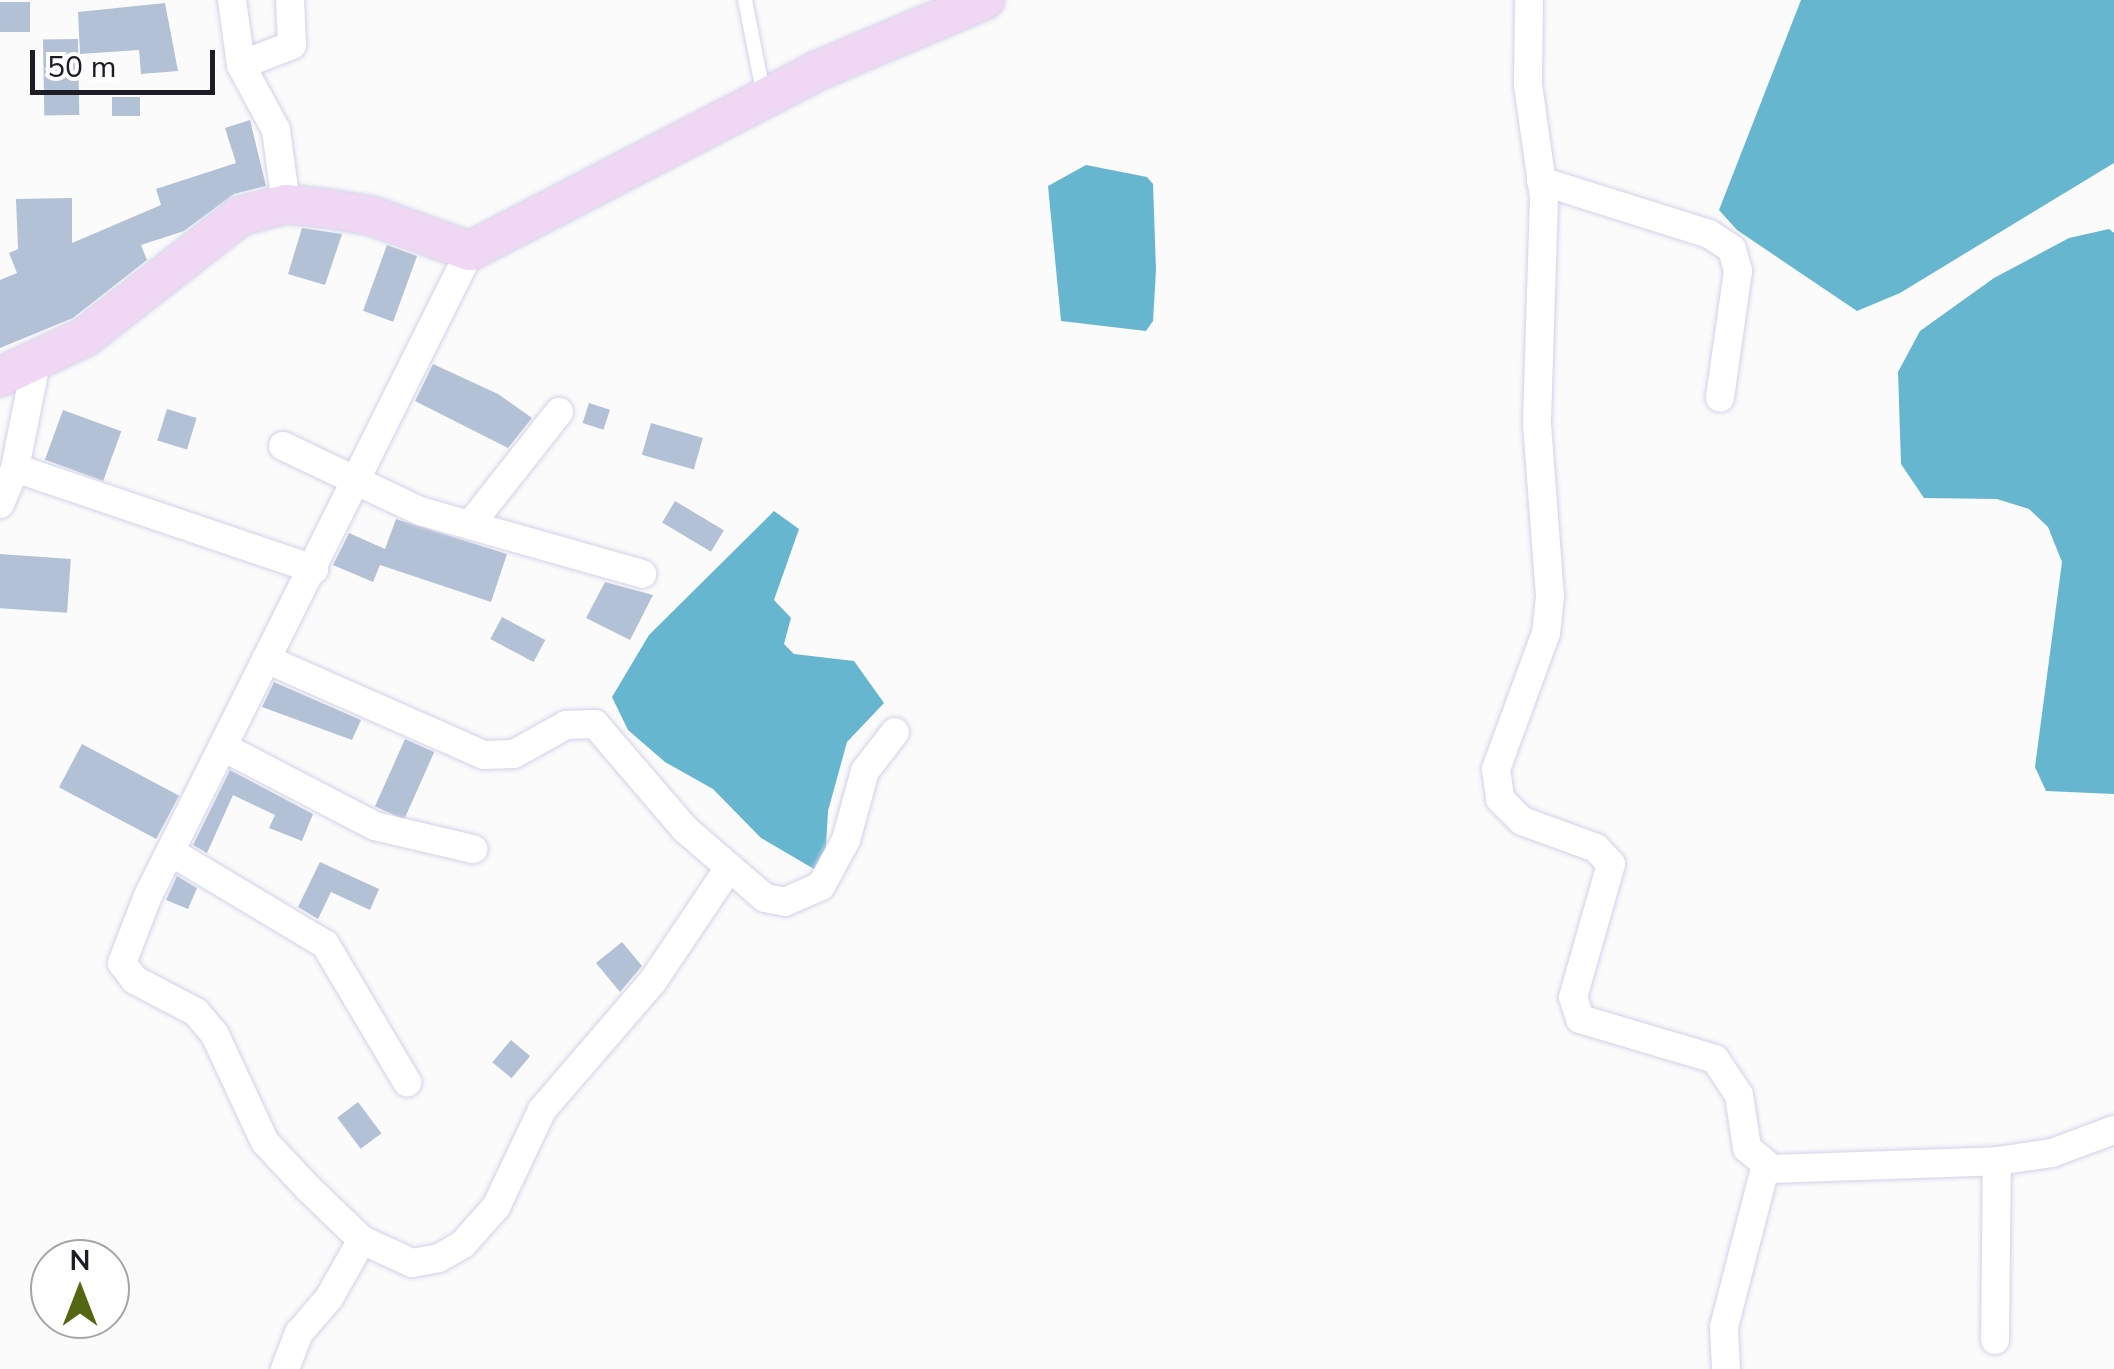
<!DOCTYPE html>
<html>
<head>
<meta charset="utf-8">
<style>
	body { margin:0 }
	#map { position:relative; width:2114px; height:1369px; overflow:hidden; background:#fbfbfb; font-family:"Nunito Sans",sans-serif }
	div>[style] { position:absolute }
	[style*='--x'] { left:calc(var(--x)*1px); top:calc(var(--y)*1px); width:calc(var(--w)*1px); rotate:calc(var(--a)*1deg) }
	.water>* { inset:0; background:#66b6d0 }
	.building>* { inset:0; background:#b2c1d6; transform-origin:0 0 }
	.roads { filter:drop-shadow(0 0 2px #d2d1e9) drop-shadow(0 0 2px #d2d1e9) }
	.lane>* { height:14px; margin:-7px; padding:0 7px; transform-origin:7px; border-radius:7px; background:#fff }
	.street>* { height:28px; margin:-14px; padding:0 14px; transform-origin:14px; border-radius:14px; background:#fff }
	.secondary>* { height:38px; margin:-19px; padding:0 19px; transform-origin:19px; border-radius:19px; background:#f0d8f4 }
	span { translate:-50% -50%; white-space:nowrap; text-align:center; line-height:1.15; -webkit-text-stroke:9px #fff; paint-order:stroke }
	.north { position:absolute; left:30px; top:1239px; width:100px; height:100px; box-sizing:border-box; background:#fff; border:2px solid #a5a5a8; border-radius:50%; rotate:0deg; font-size:28px; font-weight:700; line-height:40px; text-align:center; color:#1e1d26 }
	.north::after { content:''; display:block; margin:auto; width:35px; height:45px; background:#546611; clip-path:polygon(50% 0,100% 100%,50% 72%,0 100%) }
	.scale { position:absolute; left:30px; top:50px; width:185px; height:45px; box-sizing:border-box; border:5px solid #1e1d26; border-top:0; padding-left:12px; font-size:30px; line-height:35px; white-space:nowrap; color:#1e1d26; -webkit-text-stroke:8px #fff; paint-order:stroke }
</style>
</head>
<body>
<div id="map">
	<div class="water">
		<i style="clip-path:polygon(1801px 0,2114px 0,2114px 163px,1900px 293px,1857px 311px,1737px 230px,1719px 210px)"></i>
		<i style="clip-path:polygon(1086px 165px,1147px 177px,1153px 184px,1156px 270px,1153px 321px,1146px 331px,1061px 321px,1048px 186px)"></i>
		<i style="clip-path:polygon(2109px 229px,2114px 233px,2114px 794px,2046px 791px,2035px 767px,2062px 562px,2048px 527px,2029px 509px,1997px 499px,1924px 498px,1901px 464px,1898px 372px,1920px 331px,1994px 278px,2069px 238px)"></i>
		<i style="clip-path:polygon(774px 511px,799px 529px,774px 600px,791px 618px,784px 644px,794px 654px,854px 661px,884px 703px,847px 742px,828px 811px,825px 863px,814px 869px,761px 838px,713px 789px,665px 762px,628px 730px,612px 697px,649px 635px)"></i>
	</div>
	<div class="building">
		<i style="left:0;top:2px;width:30px;height:30px"></i>
		<i style="clip-path:polygon(165px 3px,178px 71px,141px 74px,139px 50px,80px 54px,78px 12px)"></i>
		<i style="left:78px;top:39px;width:76px;height:35px;rotate:89deg"></i>
		<i style="left:112px;top:97px;width:28px;height:19px"></i>
		<i style="clip-path:polygon(250px 120px,266px 186px,234px 194px,184px 231px,141px 245px,147px 260px,73px 318px,0 348px,0 280px,17px 273px,9px 253px,18px 249px,16px 199px,72px 198px,72px 243px,161px 205px,156px 189px,236px 163px,225px 128px)"></i>
		<i style="clip-path:polygon(302px 228px,342px 234px,325px 285px,288px 274px)"></i>
		<i style="left:387px;top:245px;width:32px;height:70px;rotate:20deg"></i>
		<i style="clip-path:polygon(433px 364px,498px 394px,532px 418px,508px 448px,415px 401px)"></i>
		<i style="left:589px;top:403px;width:22px;height:21px;rotate:18deg"></i>
		<i style="left:167px;top:409px;width:31px;height:33px;rotate:17deg"></i>
		<i style="left:63px;top:410px;width:62px;height:53px;rotate:20deg"></i>
		<i style="left:651px;top:423px;width:54px;height:33px;rotate:16deg"></i>
		<i style="left:675px;top:501px;width:57px;height:25px;rotate:31deg"></i>
		<i style="clip-path:polygon(396px 519px,507px 554px,491px 602px,380px 565px,373px 582px,333px 565px,349px 533px,385px 549px)"></i>
		<i style="left:0;top:554px;width:71px;height:54px;rotate:4deg"></i>
		<i style="clip-path:polygon(605px 582px,653px 595px,630px 640px,586px 618px)"></i>
		<i style="left:502px;top:617px;width:49px;height:25px;rotate:28deg"></i>
		<i style="clip-path:polygon(274px 682px,361px 720px,352px 740px,262px 707px)"></i>
		<i style="left:405px;top:739px;width:32px;height:74px;rotate:24deg"></i>
		<i style="left:82px;top:744px;width:110px;height:49px;rotate:28deg"></i>
		<i style="clip-path:polygon(230px 770px,313px 814px,302px 841px,269px 828px,275px 815px,233px 795px,207px 853px,193px 845px)"></i>
		<i style="clip-path:polygon(320px 862px,379px 889px,370px 910px,331px 892px,318px 919px,298px 907px)"></i>
		<i style="clip-path:polygon(177px 876px,197px 888px,188px 909px,166px 900px)"></i>
		<i style="clip-path:polygon(622px 942px,642px 966px,620px 992px,596px 963px)"></i>
		<i style="left:511px;top:1040px;width:25px;height:29px;rotate:40deg"></i>
		<i style="left:358px;top:1102px;width:39px;height:26px;rotate:53deg"></i>
	</div>
	<div class="roads">
		<div class="lane">
			<i style="--x:745;--y:0;--w:99;--a:78.9"></i>
		</div>
		<div class="street">
			<i style="--x:232;--y:0;--w:66;--a:82.1"></i>
			<i style="--x:1529;--y:0;--w:85;--a:90.7"></i>
			<i style="--x:1528;--y:85;--w:114;--a:81.9"></i>
			<i style="--x:1544;--y:198;--w:226;--a:91.8"></i>
			<i style="--x:1537;--y:424;--w:172;--a:85.7"></i>
			<i style="--x:1550;--y:596;--w:37;--a:96"></i>
			<i style="--x:1546;--y:633;--w:145;--a:110.2"></i>
			<i style="--x:1496;--y:769;--w:30;--a:82"></i>
			<i style="--x:1500;--y:799;--w:31;--a:45"></i>
			<i style="--x:1522;--y:821;--w:79;--a:20"></i>
			<i style="--x:1596;--y:848;--w:22;--a:47"></i>
			<i style="--x:1611;--y:864;--w:138;--a:105.9"></i>
			<i style="--x:1573;--y:997;--w:23;--a:72"></i>
			<i style="--x:1580;--y:1019;--w:141;--a:16.5"></i>
			<i style="--x:1715;--y:1059;--w:43;--a:56.3"></i>
			<i style="--x:1739;--y:1095;--w:54;--a:81.4"></i>
			<i style="--x:1747;--y:1148;--w:33;--a:40"></i>
			<i style="--x:1772;--y:1169;--w:225;--a:-2"></i>
			<i style="--x:1997;--y:1161;--w:56;--a:-8.3"></i>
			<i style="--x:2052;--y:1153;--w:66;--a:-20.4"></i>
			<i style="--x:1541;--y:181;--w:176;--a:17.5"></i>
			<i style="--x:1709;--y:234;--w:27;--a:33"></i>
			<i style="--x:1732;--y:249;--w:23;--a:75"></i>
			<i style="--x:1738;--y:271;--w:128;--a:98.1"></i>
			<i style="--x:286;--y:204;--w:75;--a:-97.7"></i>
			<i style="--x:276;--y:130;--w:74;--a:-118.3"></i>
			<i style="--x:241;--y:65;--w:55;--a:-21.4"></i>
			<i style="--x:292;--y:45;--w:45;--a:-92.5"></i>
			<i style="--x:470;--y:251;--w:723;--a:116.53"></i>
			<i style="--x:147;--y:898;--w:70;--a:111"></i>
			<i style="--x:122;--y:963;--w:21;--a:53"></i>
			<i style="--x:135;--y:980;--w:69;--a:27.7"></i>
			<i style="--x:196;--y:1012;--w:30;--a:50"></i>
			<i style="--x:215;--y:1035;--w:118;--a:65"></i>
			<i style="--x:265;--y:1142;--w:64;--a:46.9"></i>
			<i style="--x:309;--y:1189;--w:74;--a:43.9"></i>
			<i style="--x:362;--y:1240;--w:55;--a:24.7"></i>
			<i style="--x:412;--y:1263;--w:27;--a:-10"></i>
			<i style="--x:439;--y:1258;--w:28;--a:-30"></i>
			<i style="--x:463;--y:1244;--w:50;--a:-48.3"></i>
			<i style="--x:496;--y:1207;--w:107;--a:-64.6"></i>
			<i style="--x:542;--y:1110;--w:170;--a:-49.3"></i>
			<i style="--x:653;--y:981;--w:136;--a:-56.1"></i>
			<i style="--x:283;--y:446;--w:152;--a:25.4"></i>
			<i style="--x:420;--y:511;--w:231;--a:15.8"></i>
			<i style="--x:15;--y:468;--w:316;--a:18.7"></i>
			<i style="--x:0;--y:504;--w:39;--a:-67"></i>
			<i style="--x:15;--y:468;--w:107;--a:-78.7"></i>
			<i style="--x:470;--y:525;--w:144;--a:-51.8"></i>
			<i style="--x:266;--y:659;--w:238;--a:23.8"></i>
			<i style="--x:484;--y:755;--w:30;--a:-2"></i>
			<i style="--x:514;--y:754;--w:60;--a:-29.1"></i>
			<i style="--x:566;--y:725;--w:29;--a:-2"></i>
			<i style="--x:595;--y:724;--w:140;--a:49.4"></i>
			<i style="--x:686;--y:830;--w:104;--a:40.7"></i>
			<i style="--x:765;--y:898;--w:20;--a:11"></i>
			<i style="--x:785;--y:902;--w:39;--a:-24"></i>
			<i style="--x:821;--y:886;--w:52;--a:-61.5"></i>
			<i style="--x:846;--y:840;--w:72;--a:-74.6"></i>
			<i style="--x:865;--y:771;--w:49;--a:-52.4"></i>
			<i style="--x:225;--y:748;--w:169;--a:27.5"></i>
			<i style="--x:375;--y:826;--w:101;--a:13.2"></i>
			<i style="--x:171;--y:852;--w:179;--a:30.9"></i>
			<i style="--x:325;--y:944;--w:161;--a:59.3"></i>
			<i style="--x:1995;--y:1340;--w:179;--a:-89.4"></i>
			<i style="--x:285;--y:1369;--w:39;--a:-69"></i>
			<i style="--x:299;--y:1333;--w:46;--a:-49.4"></i>
			<i style="--x:329;--y:1298;--w:67;--a:-60.4"></i>
			<i style="--x:1726;--y:1369;--w:42;--a:-92.7"></i>
			<i style="--x:1724;--y:1327;--w:167;--a:-75.5"></i>
		</div>
		<div class="secondary">
			<i style="--x:0;--y:377;--w:94;--a:-25.2"></i>
			<i style="--x:85;--y:337;--w:197;--a:-38"></i>
			<i style="--x:240;--y:216;--w:48;--a:-14.6"></i>
			<i style="--x:286;--y:204;--w:44;--a:6.5"></i>
			<i style="--x:330;--y:209;--w:43;--a:9.5"></i>
			<i style="--x:372;--y:216;--w:104;--a:19.7"></i>
			<i style="--x:470;--y:251;--w:393;--a:-27.4"></i>
			<i style="--x:819;--y:70;--w:180;--a:-22.9"></i>
		</div>
	</div>
	<div class="north">N</div>
	<div class="scale">50 m</div>
</div>
</body>
</html>
